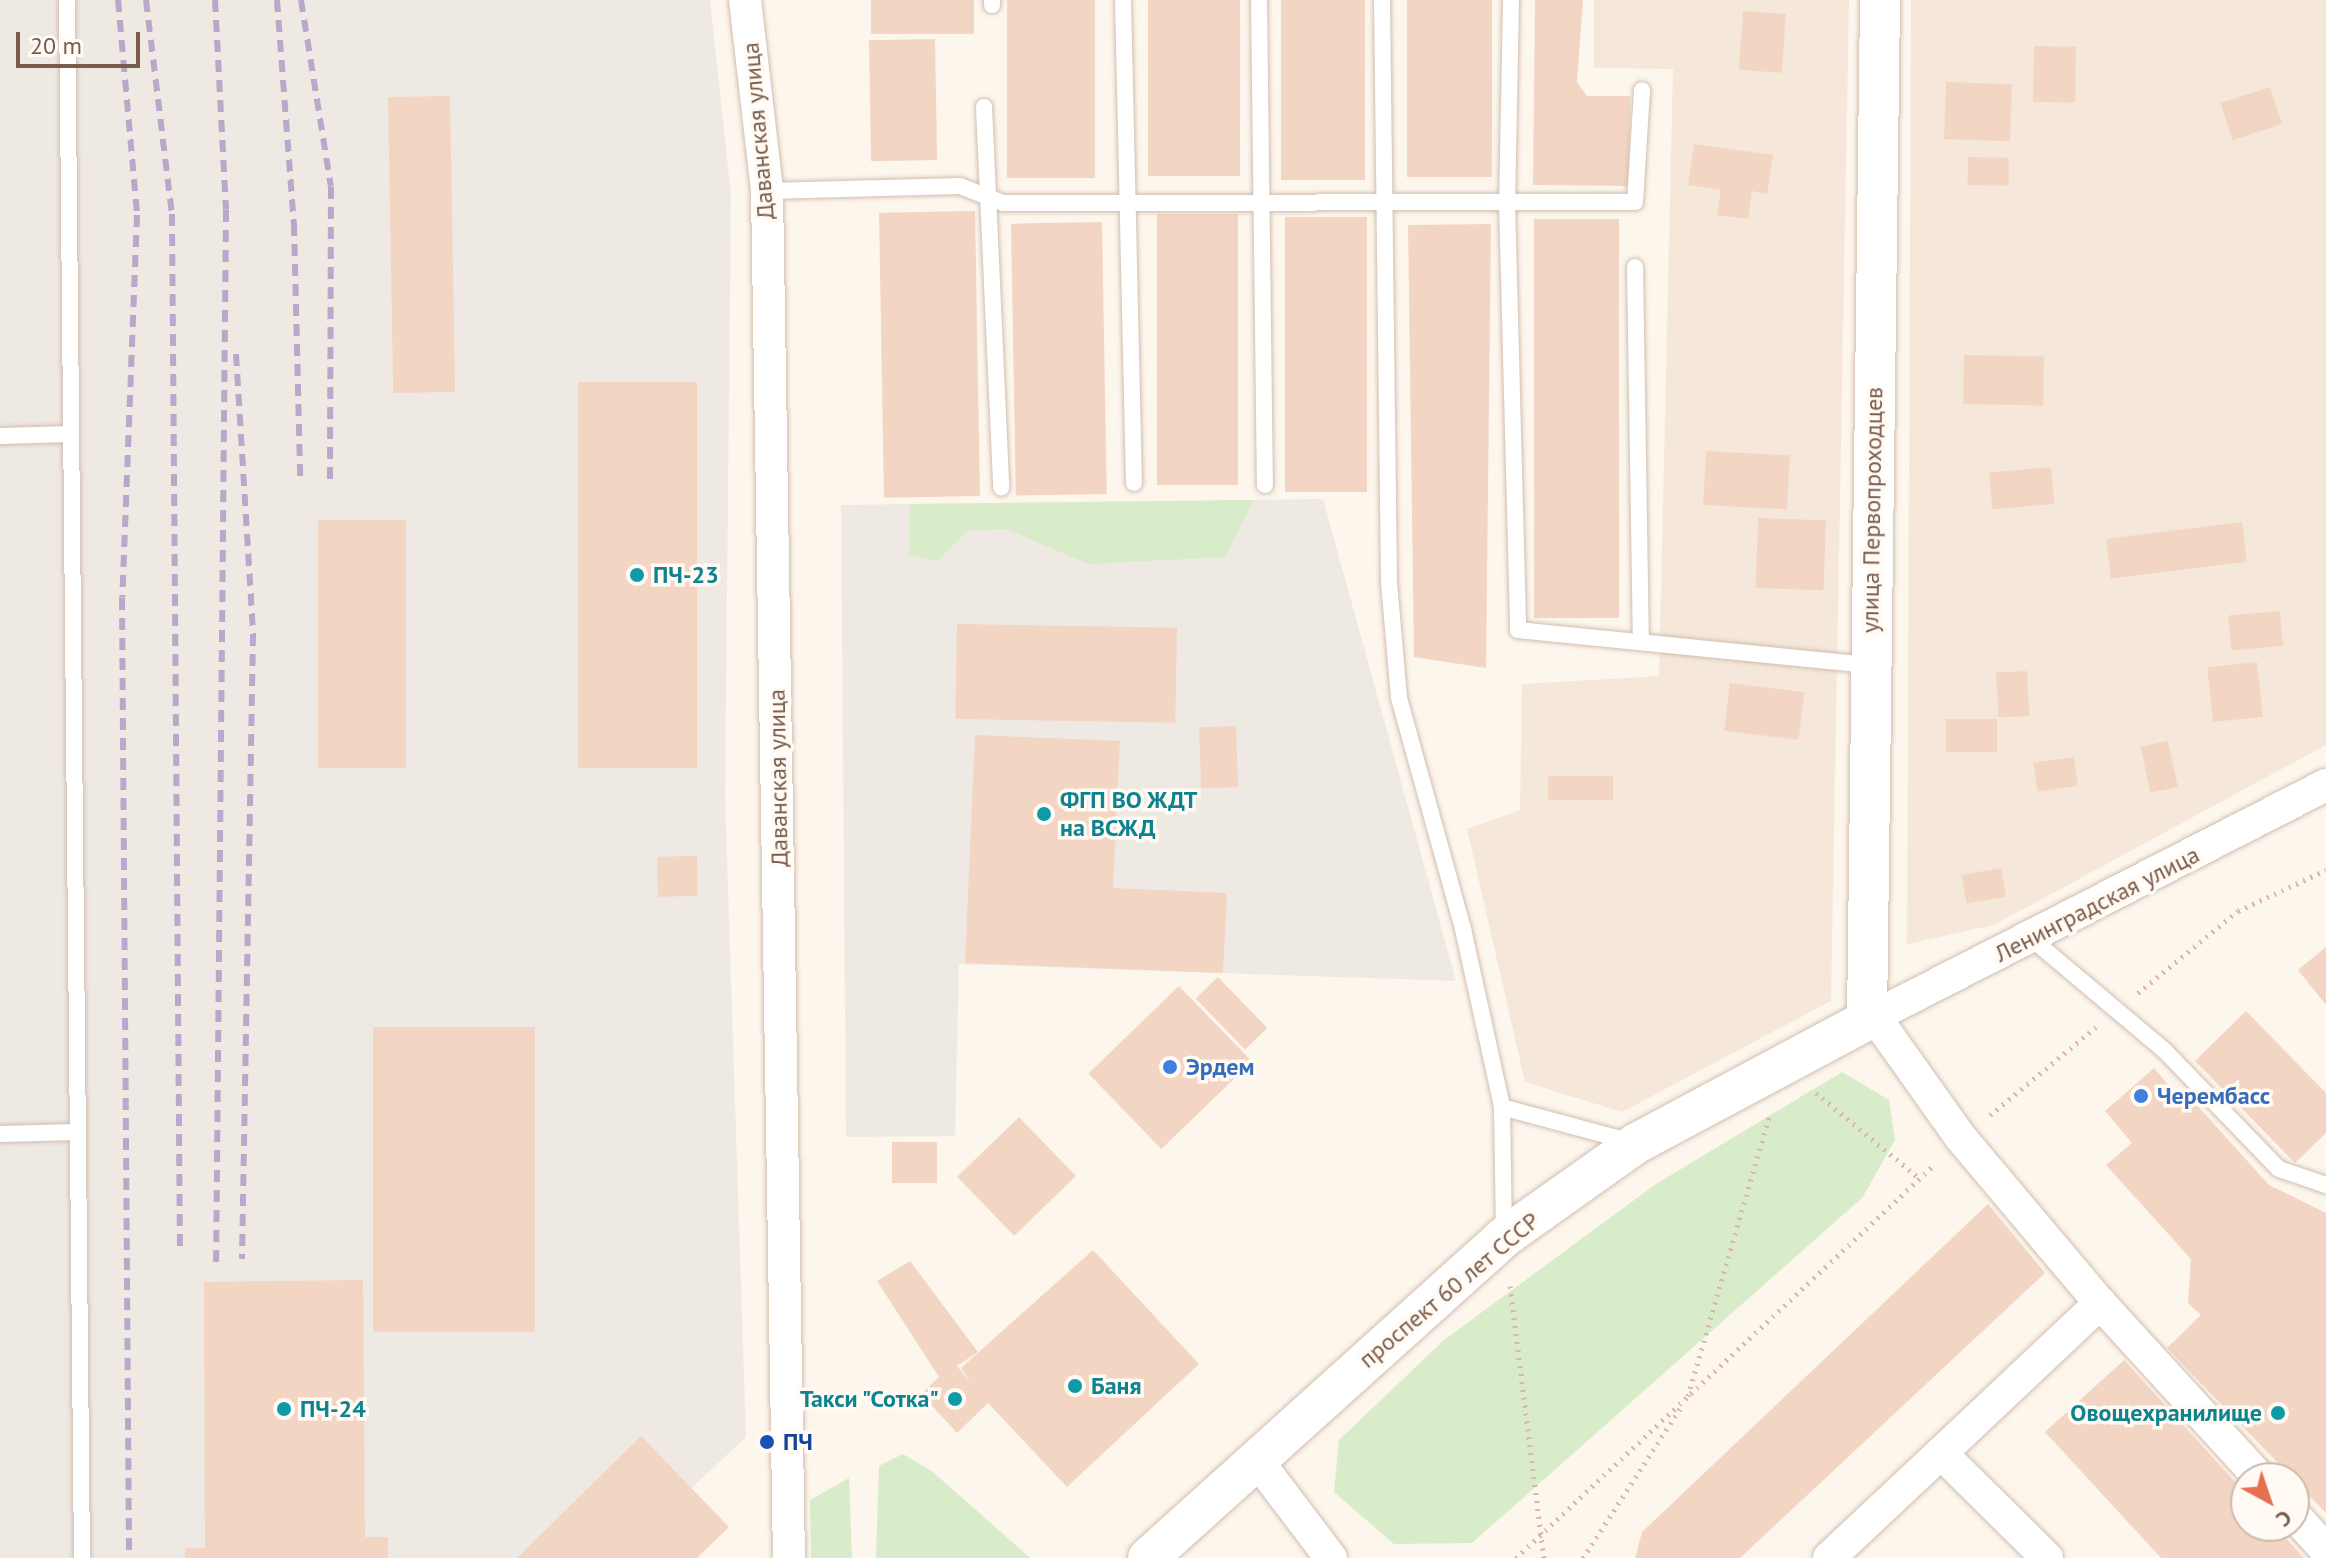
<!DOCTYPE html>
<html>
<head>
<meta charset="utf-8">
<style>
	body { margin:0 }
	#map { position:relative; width:2326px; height:1558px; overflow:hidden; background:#fdf6ec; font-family:"PT Sans",sans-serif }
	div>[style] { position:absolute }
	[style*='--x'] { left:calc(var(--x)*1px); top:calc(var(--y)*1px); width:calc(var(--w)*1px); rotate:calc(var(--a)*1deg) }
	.residential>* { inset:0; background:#f5e8da }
	.industrial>* { inset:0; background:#efe9e4 }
	.green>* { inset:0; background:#d8ecc9 }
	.building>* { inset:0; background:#f3d5c3; transform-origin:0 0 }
	.path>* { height:5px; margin-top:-2.5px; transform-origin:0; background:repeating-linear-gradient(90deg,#d9b8a5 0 2px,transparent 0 8px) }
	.roads { filter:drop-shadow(0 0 2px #d1beb0) drop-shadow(0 0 2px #d1beb0) }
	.service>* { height:16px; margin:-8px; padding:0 8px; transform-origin:8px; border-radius:8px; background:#fff }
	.minor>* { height:32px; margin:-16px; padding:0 16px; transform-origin:16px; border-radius:16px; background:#fff }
	.tertiary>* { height:40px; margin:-20px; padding:0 20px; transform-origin:20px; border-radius:20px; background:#fff }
	.rail>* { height:6px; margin-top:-3px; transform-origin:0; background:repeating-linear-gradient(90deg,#b9a8c9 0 12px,transparent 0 20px) }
	.dots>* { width:22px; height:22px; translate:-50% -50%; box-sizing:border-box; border:4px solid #fffaf3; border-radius:50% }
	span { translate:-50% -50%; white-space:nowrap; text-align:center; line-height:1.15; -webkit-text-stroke:7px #fffaf3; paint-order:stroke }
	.street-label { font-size:24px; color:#7a5c4d }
	.culture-label { font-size:24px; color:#0d838f; font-weight:700 }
	.left { translate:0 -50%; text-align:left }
	.right { translate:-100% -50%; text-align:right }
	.shop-label { font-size:24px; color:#366cbe; font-weight:700 }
	.transit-label { font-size:24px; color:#164399; font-weight:700 }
	.north { position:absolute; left:2230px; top:1462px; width:80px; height:80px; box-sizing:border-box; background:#fffaf3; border:2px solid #cabbb1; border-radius:50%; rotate:140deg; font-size:22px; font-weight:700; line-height:32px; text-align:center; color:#7a5c4d }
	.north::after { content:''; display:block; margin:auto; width:28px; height:36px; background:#e76f51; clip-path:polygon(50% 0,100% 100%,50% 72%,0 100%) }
	.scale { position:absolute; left:16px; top:32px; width:124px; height:36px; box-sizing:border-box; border:4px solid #7a5c4d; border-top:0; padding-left:10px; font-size:24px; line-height:28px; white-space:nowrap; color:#7a5c4d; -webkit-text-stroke:6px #fffaf3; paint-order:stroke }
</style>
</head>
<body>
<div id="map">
	<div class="residential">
		<i style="clip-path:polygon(1594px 0,1849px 0,1831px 1001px,1622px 1112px,1525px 1082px,1467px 829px,1520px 810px,1522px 684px,1659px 676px,1673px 69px,1594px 68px)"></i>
		<i style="clip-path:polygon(1911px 0,2326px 0,2326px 745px,1994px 925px,1907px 944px)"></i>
	</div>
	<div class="industrial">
		<i style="clip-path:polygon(0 0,710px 0,731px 195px,725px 797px,746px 1437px,617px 1558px,0 1558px)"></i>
		<i style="clip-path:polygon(1323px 499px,1456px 981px,959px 964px,955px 1136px,846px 1137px,841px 505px)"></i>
	</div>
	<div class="green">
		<i style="clip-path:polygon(1254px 500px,1225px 557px,1088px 564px,1007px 529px,967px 531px,936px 561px,909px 555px,910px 504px)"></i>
		<i style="clip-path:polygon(1842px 1072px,1889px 1100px,1895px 1140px,1862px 1198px,1472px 1543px,1394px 1544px,1334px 1492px,1339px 1440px,1444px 1340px,1656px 1184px)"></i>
		<i style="clip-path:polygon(903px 1454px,933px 1472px,1030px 1558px,876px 1558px,879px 1466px)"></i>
		<i style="clip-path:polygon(849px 1478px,852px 1558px,811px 1558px,810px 1500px)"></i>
	</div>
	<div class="building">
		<i style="left:871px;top:0;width:103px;height:34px"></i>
		<i style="left:1007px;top:0;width:88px;height:178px"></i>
		<i style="left:1148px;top:0;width:92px;height:176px"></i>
		<i style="left:1281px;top:0;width:84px;height:180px"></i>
		<i style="left:1407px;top:0;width:85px;height:177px"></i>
		<i style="clip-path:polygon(1535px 0,1583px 0,1577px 82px,1587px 96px,1630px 96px,1629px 186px,1533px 185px)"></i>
		<i style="left:1743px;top:11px;width:43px;height:59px;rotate:4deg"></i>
		<i style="left:935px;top:39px;width:121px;height:66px;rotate:89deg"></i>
		<i style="left:2034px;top:46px;width:42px;height:56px;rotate:1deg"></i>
		<i style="left:1946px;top:82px;width:66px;height:57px;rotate:2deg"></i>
		<i style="left:2270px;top:87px;width:39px;height:52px;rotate:72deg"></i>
		<i style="left:450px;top:96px;width:296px;height:62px;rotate:89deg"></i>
		<i style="clip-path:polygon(1694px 144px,1773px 155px,1767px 194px,1752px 191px,1748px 219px,1717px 215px,1721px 190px,1688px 185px)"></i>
		<i style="left:1968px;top:157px;width:41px;height:28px;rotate:1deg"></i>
		<i style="left:975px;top:211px;width:285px;height:96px;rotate:89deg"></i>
		<i style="left:1157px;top:214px;width:81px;height:271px"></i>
		<i style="left:1285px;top:217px;width:82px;height:275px"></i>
		<i style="left:1619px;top:219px;width:399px;height:85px;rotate:90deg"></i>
		<i style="left:1102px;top:222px;width:272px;height:91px;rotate:89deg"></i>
		<i style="clip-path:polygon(1491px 224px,1486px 668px,1414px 657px,1408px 225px)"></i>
		<i style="left:1964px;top:355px;width:80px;height:49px;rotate:1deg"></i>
		<i style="left:578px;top:382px;width:119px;height:386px"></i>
		<i style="left:1706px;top:451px;width:84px;height:54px;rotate:3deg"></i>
		<i style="left:2051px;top:467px;width:37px;height:62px;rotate:85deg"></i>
		<i style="left:1758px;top:518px;width:68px;height:70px;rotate:2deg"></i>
		<i style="left:318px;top:520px;width:88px;height:248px"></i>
		<i style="left:2242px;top:522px;width:40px;height:137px;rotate:83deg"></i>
		<i style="left:2280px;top:611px;width:35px;height:52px;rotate:85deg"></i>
		<i style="left:957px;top:624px;width:220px;height:95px;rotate:1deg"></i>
		<i style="left:2257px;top:662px;width:55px;height:50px;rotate:84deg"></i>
		<i style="left:2027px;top:671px;width:45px;height:31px;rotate:87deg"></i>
		<i style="left:1730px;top:683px;width:75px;height:48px;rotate:7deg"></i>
		<i style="left:1946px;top:719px;width:51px;height:33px"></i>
		<i style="left:1236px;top:726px;width:61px;height:37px;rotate:88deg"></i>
		<i style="clip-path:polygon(975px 735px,1120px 741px,1113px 888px,1227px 893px,1223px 973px,965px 963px)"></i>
		<i style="left:2168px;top:741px;width:47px;height:28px;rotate:78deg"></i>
		<i style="left:2074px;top:757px;width:29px;height:41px;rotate:82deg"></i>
		<i style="left:1613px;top:776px;width:24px;height:65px;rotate:90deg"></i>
		<i style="left:697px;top:856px;width:40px;height:40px;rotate:89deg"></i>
		<i style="left:2001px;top:868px;width:29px;height:40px;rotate:80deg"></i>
		<i style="clip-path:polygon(2326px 947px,2326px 1005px,2298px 970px)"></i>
		<i style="left:1218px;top:977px;width:71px;height:31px;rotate:46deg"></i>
		<i style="left:1179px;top:986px;width:105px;height:126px;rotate:46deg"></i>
		<i style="clip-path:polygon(2246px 1011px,2326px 1093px,2326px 1133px,2295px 1163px,2195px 1061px)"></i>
		<i style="left:373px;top:1027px;width:162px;height:305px"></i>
		<i style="clip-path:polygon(2154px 1068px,2181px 1100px,2187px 1094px,2269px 1185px,2326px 1213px,2326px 1513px,2167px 1348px,2201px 1315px,2188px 1303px,2191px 1259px,2106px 1165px,2132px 1143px,2105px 1111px)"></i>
		<i style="left:1019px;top:1117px;width:82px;height:86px;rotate:46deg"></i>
		<i style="left:892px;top:1142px;width:45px;height:41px"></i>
		<i style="clip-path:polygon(1988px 1204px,2045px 1273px,1740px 1558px,1635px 1558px,1642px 1532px)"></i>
		<i style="clip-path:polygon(1093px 1250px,1199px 1364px,1067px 1487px,988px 1403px,957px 1433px,921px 1394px,939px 1377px,877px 1281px,910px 1261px,978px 1352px,957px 1366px,971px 1383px,961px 1368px)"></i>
		<i style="clip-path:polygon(363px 1280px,365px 1537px,388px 1537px,388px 1558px,185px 1558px,185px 1548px,205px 1548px,204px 1282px)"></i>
		<i style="clip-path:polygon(2124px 1360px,2246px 1494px,2246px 1526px,2275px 1526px,2304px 1558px,2161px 1558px,2045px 1432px)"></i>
		<i style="clip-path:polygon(641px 1436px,729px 1527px,697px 1558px,517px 1558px)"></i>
	</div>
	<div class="path">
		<i style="--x:2138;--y:993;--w:129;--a:-39.4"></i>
		<i style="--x:2238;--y:911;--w:97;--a:-25"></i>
		<i style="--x:1816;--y:1093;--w:134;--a:39.5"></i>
		<i style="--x:1990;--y:1115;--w:138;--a:-39.7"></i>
		<i style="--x:1510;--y:1286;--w:274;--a:82.9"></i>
		<i style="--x:1688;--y:1396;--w:290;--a:-73.8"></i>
		<i style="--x:1516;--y:1558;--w:575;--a:-43.24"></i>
		<i style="--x:1583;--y:1558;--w:184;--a:-57"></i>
	</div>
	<div class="roads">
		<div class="service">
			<i style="--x:67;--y:0;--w:1558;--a:89.45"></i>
			<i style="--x:992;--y:0;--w:5;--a:90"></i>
			<i style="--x:1123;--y:0;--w:483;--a:88.7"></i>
			<i style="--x:1259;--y:0;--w:485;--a:89.3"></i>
			<i style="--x:1382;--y:0;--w:583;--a:89.31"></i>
			<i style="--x:1389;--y:583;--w:115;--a:85"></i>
			<i style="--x:1399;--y:698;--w:240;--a:74.5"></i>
			<i style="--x:1463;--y:929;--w:182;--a:77.6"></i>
			<i style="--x:1502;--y:1107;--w:135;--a:15.1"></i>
			<i style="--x:1511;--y:0;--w:202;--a:91.1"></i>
			<i style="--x:1507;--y:202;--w:428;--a:88.5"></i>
			<i style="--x:1518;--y:630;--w:354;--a:5.7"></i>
			<i style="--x:984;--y:107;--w:381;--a:87.4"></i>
			<i style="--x:767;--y:191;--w:193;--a:-1.5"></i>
			<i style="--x:960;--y:186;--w:46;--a:21.6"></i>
			<i style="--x:1003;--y:203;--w:632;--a:-0.09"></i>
			<i style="--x:1635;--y:202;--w:112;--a:-86.4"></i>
			<i style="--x:1635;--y:267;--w:375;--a:89.1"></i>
			<i style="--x:0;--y:436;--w:71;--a:-1.6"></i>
			<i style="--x:2032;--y:939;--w:172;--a:40.1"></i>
			<i style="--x:2164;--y:1050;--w:165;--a:46"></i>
			<i style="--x:2279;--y:1169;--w:50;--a:18.8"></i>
			<i style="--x:1502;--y:1107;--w:127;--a:89.1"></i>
			<i style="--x:0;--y:1134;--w:78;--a:-1.5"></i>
		</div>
		<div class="minor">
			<i style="--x:745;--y:0;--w:192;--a:83.4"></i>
			<i style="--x:767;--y:191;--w:1367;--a:89.08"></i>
			<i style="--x:1875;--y:1017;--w:148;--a:54.6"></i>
			<i style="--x:1961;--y:1138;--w:216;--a:49.9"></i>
			<i style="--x:2100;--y:1303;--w:237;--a:47.6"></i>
			<i style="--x:1867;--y:1020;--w:516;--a:-27.11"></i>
			<i style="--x:1941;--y:1453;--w:219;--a:-43.3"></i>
			<i style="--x:1256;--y:1459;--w:124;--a:52.9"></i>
			<i style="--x:2294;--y:1515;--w:47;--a:47.6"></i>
			<i style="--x:1829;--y:1558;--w:154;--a:-43.2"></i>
			<i style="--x:1941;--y:1453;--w:149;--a:44.7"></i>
		</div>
		<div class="tertiary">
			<i style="--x:1148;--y:1558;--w:479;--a:-42"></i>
			<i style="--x:1504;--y:1237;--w:163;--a:-35.3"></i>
			<i style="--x:1637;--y:1143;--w:261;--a:-28.1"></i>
			<i style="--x:1867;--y:1020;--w:1020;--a:-89.27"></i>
		</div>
	</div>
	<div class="rail">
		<i style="--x:118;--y:0;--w:216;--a:84.9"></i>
		<i style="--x:137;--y:215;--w:383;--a:92.2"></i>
		<i style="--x:122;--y:598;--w:960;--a:89.58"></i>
		<i style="--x:146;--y:0;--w:216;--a:83.1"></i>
		<i style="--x:172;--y:214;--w:1039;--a:89.56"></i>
		<i style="--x:215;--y:0;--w:210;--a:87"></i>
		<i style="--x:226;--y:210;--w:1054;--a:90.54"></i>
		<i style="--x:277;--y:0;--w:225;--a:85.7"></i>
		<i style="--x:294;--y:224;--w:254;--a:88.6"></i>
		<i style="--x:301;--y:0;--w:189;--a:80.9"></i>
		<i style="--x:331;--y:187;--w:292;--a:90.2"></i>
		<i style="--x:236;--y:354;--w:281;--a:86.5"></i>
		<i style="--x:253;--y:634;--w:625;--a:91.01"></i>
	</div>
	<div class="dots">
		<i style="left:637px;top:575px;background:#0f9aa8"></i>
		<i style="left:1044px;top:814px;background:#0f9aa8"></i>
		<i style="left:1170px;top:1067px;background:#3f7fe0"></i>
		<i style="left:2141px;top:1096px;background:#3f7fe0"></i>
		<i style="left:1075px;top:1386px;background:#0f9aa8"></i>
		<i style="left:955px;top:1399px;background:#0f9aa8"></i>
		<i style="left:284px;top:1409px;background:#0f9aa8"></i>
		<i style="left:2278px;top:1413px;background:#0f9aa8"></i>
		<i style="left:767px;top:1442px;background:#1a4fb4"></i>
	</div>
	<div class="street-label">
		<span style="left:758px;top:131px;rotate:-95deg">Даванская улица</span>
		<span style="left:1872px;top:510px;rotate:-89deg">улица Первопроходцев</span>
		<span style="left:778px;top:778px;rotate:-91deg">Даванская улица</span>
		<span style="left:2097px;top:904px;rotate:-27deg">Ленинградская улица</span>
		<span style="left:1449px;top:1290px;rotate:-40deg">проспект 60 лет СССР</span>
	</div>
	<div class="culture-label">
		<span class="left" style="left:653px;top:575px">ПЧ-23</span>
		<span class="left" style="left:1060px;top:814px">ФГП ВО ЖДТ<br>на ВСЖД</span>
		<span class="left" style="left:1091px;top:1386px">Баня</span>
		<span class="right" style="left:939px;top:1399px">Такси "Сотка"</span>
		<span class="left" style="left:300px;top:1409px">ПЧ-24</span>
		<span class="right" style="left:2262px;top:1413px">Овощехранилище</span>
	</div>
	<div class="shop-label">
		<span class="left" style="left:1186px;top:1067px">Эрдем</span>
		<span class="left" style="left:2157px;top:1096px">Черембасс</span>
	</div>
	<div class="transit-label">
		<span class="left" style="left:783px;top:1442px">ПЧ</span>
	</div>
	<div class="north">С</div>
	<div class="scale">20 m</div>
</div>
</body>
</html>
